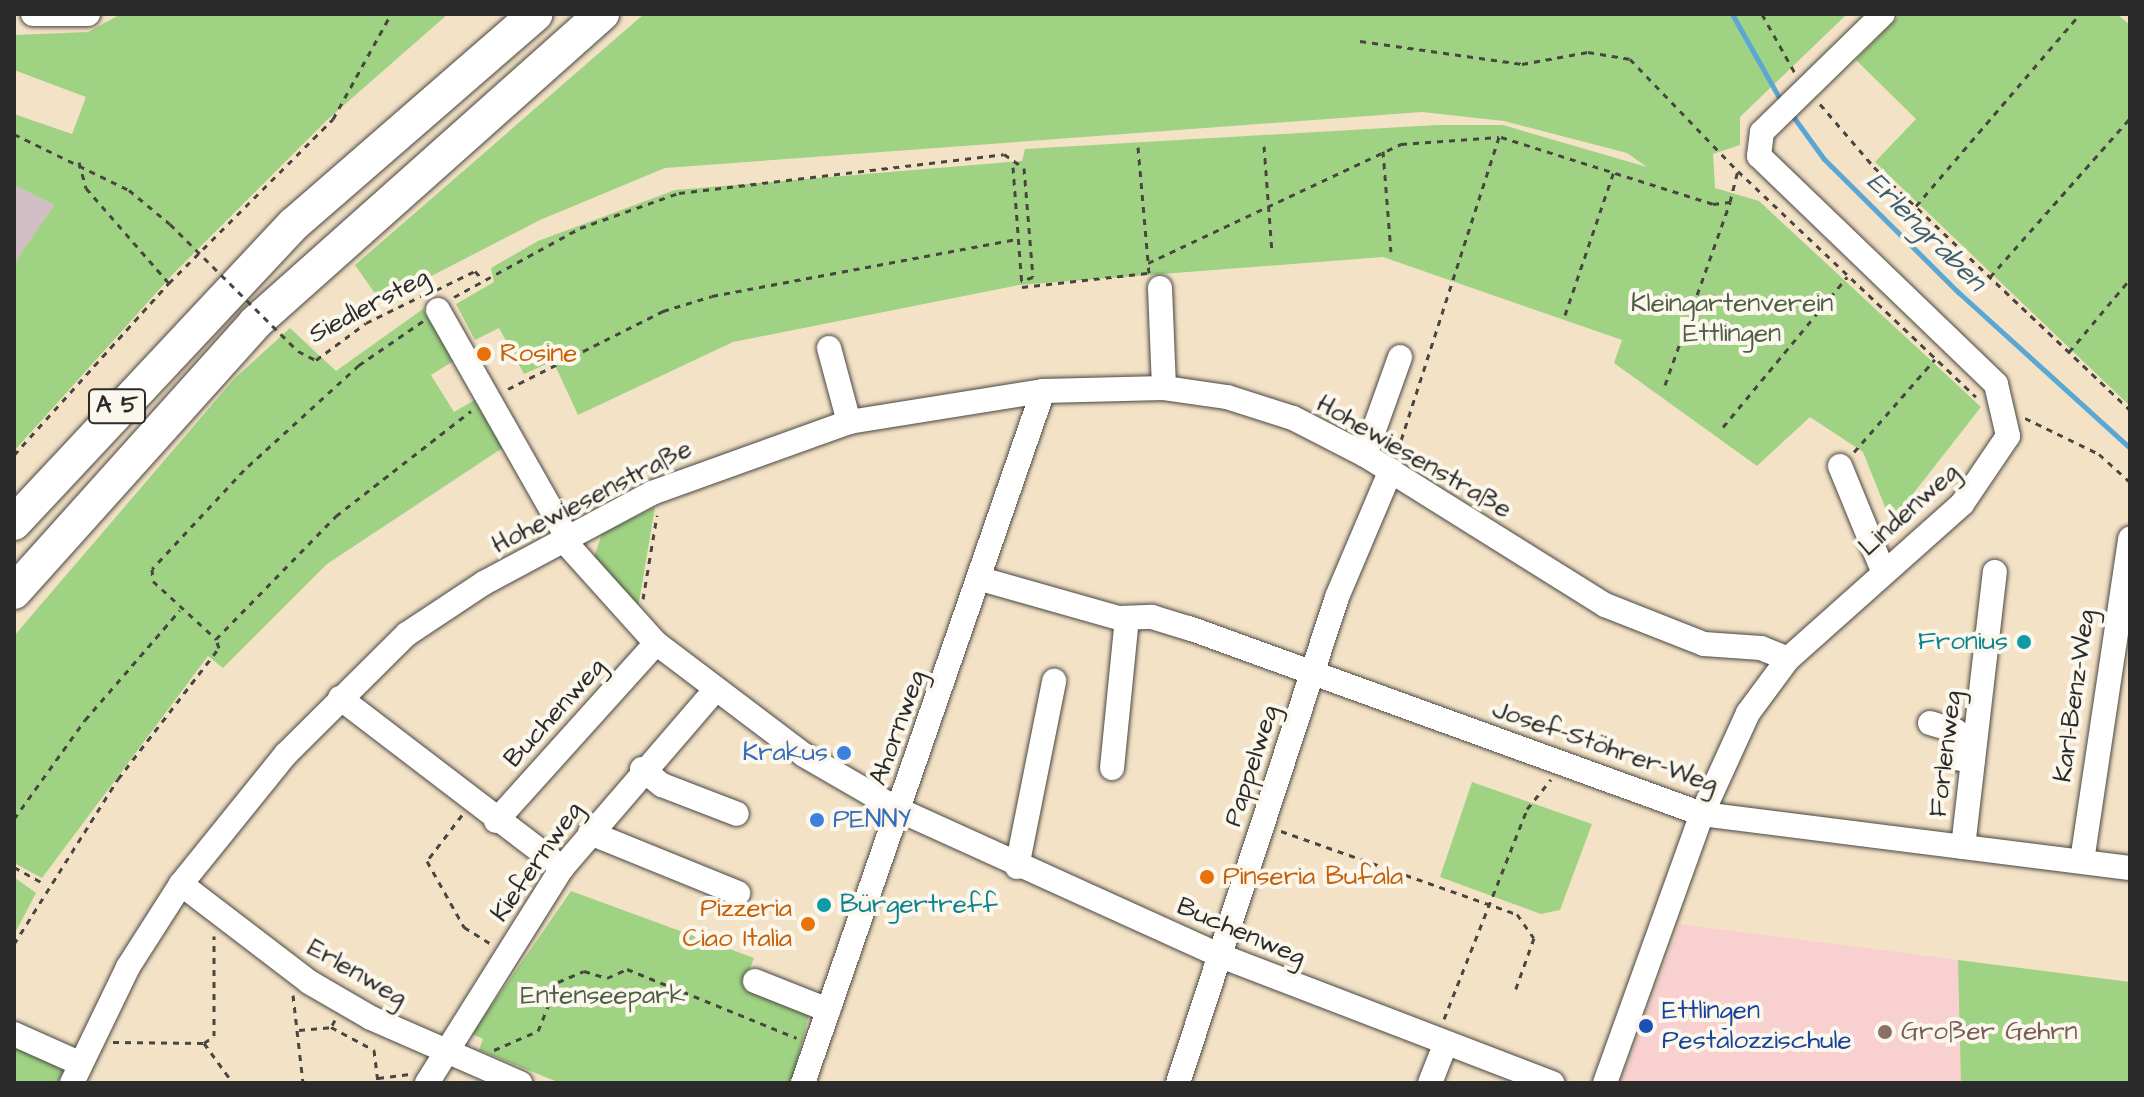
<!DOCTYPE html>
<html>
<head>
<meta charset="utf-8">
<style>
	body { margin:0 }
	#map { position:relative; width:2144px; height:1097px; overflow:hidden; background:#f3e2c6; font-family:"Architects Daughter",sans-serif }
	div>[style] { position:absolute }
	[style*='--x'] { left:calc(var(--x)*1px); top:calc(var(--y)*1px); width:calc(var(--w)*1px); rotate:calc(var(--a)*1deg) }
	.built>* { inset:0; background:#f7d0cf }
	.industrial>* { inset:0; background:#d2bec5 }
	.green>* { inset:0; background:#9fd383 }
	.stream>* { height:5px; margin:-2.5px; padding:0 2.5px; transform-origin:2.5px; border-radius:2.5px; background:#5ba7d3 }
	.path>* { height:3px; margin-top:-1.5px; transform-origin:0; background:repeating-linear-gradient(90deg,#494642 0 6px,transparent 0 12px) }
	.roads { filter:drop-shadow(0 0 2px #494642) drop-shadow(0 0 2px #494642) }
	.minor>* { height:24px; margin:-12px; padding:0 12px; transform-origin:12px; border-radius:12px; background:#fff }
	.highway>* { height:34px; margin:-17px; padding:0 17px; transform-origin:17px; border-radius:17px; background:#fff }
	.path-bridge>* { height:3px; margin-top:-1.5px; transform-origin:0; background:repeating-linear-gradient(90deg,#494642 0 6px,transparent 0 12px) }
	.dots>* { width:22px; height:22px; translate:-50% -50%; box-sizing:border-box; border:4px solid #fbf7ec; border-radius:50% }
	span { translate:-50% -50%; white-space:nowrap; text-align:center; line-height:1.15; -webkit-text-stroke:8px #fbf7ec; paint-order:stroke }
	.shield-label span { padding:2px 6px; background:#fbf7ec; border:2px solid; border-radius:6px; -webkit-text-stroke-width:0 }
	.shield-label { font-size:24px; color:#2b2b2b; font-weight:700 }
	.park-label { font-size:26px; color:#4e5d45 }
	.street-label { font-size:26px; color:#2b2b2b }
	.food-label { font-size:26px; color:#c56008 }
	.left { translate:0 -50%; text-align:left }
	.right { translate:-100% -50%; text-align:right }
	.culture-label { font-size:26px; color:#0d838f }
	.shop-label { font-size:26px; color:#366cbe }
	.transit-label { font-size:26px; color:#164399 }
	.education-label { font-size:26px; color:#785e54 }
	.water-label { font-size:28px; color:#3e5d6e; font-style:italic }
	.frame { position:absolute; inset:0; border:16px solid #2b2b2b; pointer-events:none }
</style>
</head>
<body>
<div id="map">
	<div class="built">
		<i style="clip-path:polygon(1680px 924px,2130px 982px,2130px 1083px,1620px 1083px)"></i>
	</div>
	<div class="industrial">
		<i style="clip-path:polygon(14px 185px,54px 205px,14px 264px)"></i>
	</div>
	<div class="green">
		<i style="clip-path:polygon(121px 14px,448px 14px,327px 120px,174px 273px,14px 451px,14px 264px,54px 205px,14px 185px,14px 114px,72px 134px,86px 97px,14px 70px,14px 35px,88px 32px)"></i>
		<i style="clip-path:polygon(644px 14px,1847px 14px,1740px 117px,1740px 145px,1713px 154px,1715px 188px,1759px 201px,1981px 407px,1891px 522px,1863px 452px,1810px 417px,1757px 466px,1614px 363px,1622px 340px,1383px 257px,1019px 285px,733px 342px,578px 415px,553px 361px,524px 374px,499px 328px,475px 340px,456px 304px,494px 282px,491px 268px,538px 241px,675px 190px,1022px 161px,1025px 149px,1437px 125px,1503px 125px,1647px 167px,1627px 153px,1504px 121px,1422px 112px,665px 168px,540px 220px,381px 302px,355px 265px)"></i>
		<i style="clip-path:polygon(1901px 14px,2117px 14px,2130px 25px,2130px 406px,1875px 162px,1916px 119px,1856px 60px)"></i>
		<i style="clip-path:polygon(423px 309px,455px 360px,431px 375px,454px 412px,480px 397px,507px 445px,327px 564px,223px 668px,208px 656px,42px 878px,14px 863px,14px 636px,234px 379px,290px 328px,336px 371px)"></i>
		<i style="clip-path:polygon(655px 507px,638px 608px,593px 560px,602px 534px)"></i>
		<i style="clip-path:polygon(1472px 782px,1592px 824px,1560px 910px,1541px 914px,1440px 877px)"></i>
		<i style="clip-path:polygon(14px 877px,36px 893px,14px 935px)"></i>
		<i style="clip-path:polygon(571px 891px,754px 958px,744px 984px,810px 1010px,792px 1083px,560px 1083px,479px 1050px,483px 1039px,472px 1034px)"></i>
		<i style="clip-path:polygon(1958px 960px,2130px 982px,2130px 1083px,1961px 1083px)"></i>
		<i style="clip-path:polygon(14px 1043px,65px 1067px,57px 1083px,14px 1083px)"></i>
	</div>
	<div class="stream">
		<i style="--x:1732;--y:14;--w:100;--a:60.6"></i>
		<i style="--x:1792;--y:115;--w:54;--a:54"></i>
		<i style="--x:1824;--y:159;--w:189;--a:44.8"></i>
		<i style="--x:1958;--y:292;--w:232;--a:42.2"></i>
	</div>
	<div class="path">
		<i style="--x:1762;--y:14;--w:68;--a:60.8"></i>
		<i style="--x:1360;--y:41;--w:164;--a:8.1"></i>
		<i style="--x:1522;--y:64;--w:67;--a:-10.3"></i>
		<i style="--x:1588;--y:52;--w:43;--a:9.5"></i>
		<i style="--x:1630;--y:59;--w:154;--a:46.1"></i>
		<i style="--x:1820;--y:104;--w:83;--a:49.4"></i>
		<i style="--x:1874;--y:167;--w:353;--a:43.5"></i>
		<i style="--x:14;--y:134;--w:128;--a:26"></i>
		<i style="--x:129;--y:190;--w:53;--a:39.7"></i>
		<i style="--x:1501;--y:137;--w:222;--a:17.5"></i>
		<i style="--x:1713;--y:204;--w:17;--a:-7"></i>
		<i style="--x:1730;--y:202;--w:32;--a:-76"></i>
		<i style="--x:1264;--y:146;--w:106;--a:85.7"></i>
		<i style="--x:1138;--y:147;--w:115;--a:85"></i>
		<i style="--x:1383;--y:151;--w:101;--a:85.5"></i>
		<i style="--x:79;--y:162;--w:27;--a:75"></i>
		<i style="--x:86;--y:188;--w:125;--a:48.9"></i>
		<i style="--x:1013;--y:167;--w:120;--a:85.7"></i>
		<i style="--x:1022;--y:287;--w:126;--a:-6.4"></i>
		<i style="--x:1738;--y:171;--w:328;--a:43.5"></i>
		<i style="--x:1916;--y:206;--w:253;--a:-49.5"></i>
		<i style="--x:1149;--y:273;--w:10;--a:-96"></i>
		<i style="--x:1148;--y:263;--w:280;--a:-25.2"></i>
		<i style="--x:1401;--y:144;--w:98;--a:-4.1"></i>
		<i style="--x:1499;--y:137;--w:331;--a:107.9"></i>
		<i style="--x:1990;--y:277;--w:212;--a:-48.6"></i>
		<i style="--x:436;--y:290;--w:43;--a:-26"></i>
		<i style="--x:475;--y:271;--w:12;--a:48"></i>
		<i style="--x:454;--y:297;--w:144;--a:-28.7"></i>
		<i style="--x:580;--y:228;--w:105;--a:-19.5"></i>
		<i style="--x:679;--y:193;--w:327;--a:-6.8"></i>
		<i style="--x:1004;--y:154;--w:24;--a:35"></i>
		<i style="--x:1024;--y:168;--w:109;--a:85.3"></i>
		<i style="--x:1033;--y:277;--w:13;--a:162"></i>
		<i style="--x:1565;--y:315;--w:152;--a:-71.2"></i>
		<i style="--x:423;--y:321;--w:78;--a:145.5"></i>
		<i style="--x:359;--y:365;--w:156;--a:137.6"></i>
		<i style="--x:244;--y:470;--w:135;--a:132.9"></i>
		<i style="--x:152;--y:569;--w:12;--a:85"></i>
		<i style="--x:153;--y:581;--w:86;--a:42.6"></i>
		<i style="--x:216;--y:639;--w:172;--a:-45.7"></i>
		<i style="--x:336;--y:516;--w:171;--a:-37.9"></i>
		<i style="--x:298;--y:351;--w:20;--a:27"></i>
		<i style="--x:316;--y:360;--w:62;--a:-36.5"></i>
		<i style="--x:366;--y:323;--w:61;--a:-26.1"></i>
		<i style="--x:2069;--y:352;--w:95;--a:-50.1"></i>
		<i style="--x:1665;--y:385;--w:194;--a:-70.4"></i>
		<i style="--x:508;--y:389;--w:174;--a:-26.7"></i>
		<i style="--x:663;--y:311;--w:51;--a:-17"></i>
		<i style="--x:712;--y:296;--w:310;--a:-10.6"></i>
		<i style="--x:2025;--y:418;--w:82;--a:25.9"></i>
		<i style="--x:2099;--y:454;--w:42;--a:42.1"></i>
		<i style="--x:1723;--y:427;--w:195;--a:-50.4"></i>
		<i style="--x:1854;--y:452;--w:123;--a:-48.9"></i>
		<i style="--x:14;--y:455;--w:232;--a:-48"></i>
		<i style="--x:169;--y:283;--w:232;--a:-45"></i>
		<i style="--x:333;--y:119;--w:120;--a:-61.1"></i>
		<i style="--x:643;--y:599;--w:85;--a:-80.5"></i>
		<i style="--x:462;--y:815;--w:58;--a:127.3"></i>
		<i style="--x:427;--y:861;--w:76;--a:60.7"></i>
		<i style="--x:464;--y:927;--w:32;--a:32"></i>
		<i style="--x:14;--y:819;--w:122;--a:-54.4"></i>
		<i style="--x:85;--y:720;--w:145;--a:-49.2"></i>
		<i style="--x:1281;--y:831;--w:250;--a:19.4"></i>
		<i style="--x:1517;--y:914;--w:29;--a:55"></i>
		<i style="--x:1534;--y:938;--w:59;--a:109.7"></i>
		<i style="--x:14;--y:867;--w:35;--a:29"></i>
		<i style="--x:14;--y:944;--w:195;--a:-57.8"></i>
		<i style="--x:118;--y:779;--w:165;--a:-52.4"></i>
		<i style="--x:219;--y:648;--w:9;--a:-108"></i>
		<i style="--x:293;--y:995;--w:89;--a:83.5"></i>
		<i style="--x:1444;--y:1019;--w:226;--a:-68.4"></i>
		<i style="--x:1527;--y:809;--w:38;--a:-51"></i>
		<i style="--x:335;--y:1020;--w:8;--a:120"></i>
		<i style="--x:331;--y:1027;--w:49;--a:28.1"></i>
		<i style="--x:374;--y:1050;--w:33;--a:83"></i>
		<i style="--x:299;--y:1030;--w:32;--a:-5"></i>
		<i style="--x:113;--y:1042;--w:91;--a:0.6"></i>
		<i style="--x:204;--y:1043;--w:49;--a:54.1"></i>
		<i style="--x:204;--y:1043;--w:12;--a:-35"></i>
		<i style="--x:214;--y:1036;--w:100;--a:-90"></i>
		<i style="--x:494;--y:1050;--w:48;--a:-23.4"></i>
		<i style="--x:538;--y:1031;--w:53;--a:-67.8"></i>
		<i style="--x:558;--y:982;--w:28;--a:-23"></i>
		<i style="--x:584;--y:971;--w:24;--a:17"></i>
		<i style="--x:607;--y:978;--w:22;--a:-24"></i>
		<i style="--x:627;--y:969;--w:183;--a:22.1"></i>
		<i style="--x:378;--y:1078;--w:32;--a:-7"></i>
	</div>
	<div class="roads">
		<div class="minor">
			<i style="--x:33;--y:14;--w:55;--a:0"></i>
			<i style="--x:1160;--y:288;--w:100;--a:87.7"></i>
			<i style="--x:438;--y:310;--w:263;--a:60.4"></i>
			<i style="--x:829;--y:348;--w:77;--a:74.9"></i>
			<i style="--x:1365;--y:455;--w:104;--a:-70.3"></i>
			<i style="--x:1840;--y:466;--w:113;--a:67.7"></i>
			<i style="--x:565;--y:542;--w:136;--a:48"></i>
			<i style="--x:656;--y:643;--w:186;--a:37.1"></i>
			<i style="--x:804;--y:755;--w:110;--a:30.1"></i>
			<i style="--x:899;--y:810;--w:354;--a:24.4"></i>
			<i style="--x:1221;--y:956;--w:355;--a:21"></i>
			<i style="--x:981;--y:579;--w:143;--a:15.8"></i>
			<i style="--x:1119;--y:618;--w:33;--a:-2"></i>
			<i style="--x:1152;--y:617;--w:39;--a:17"></i>
			<i style="--x:1189;--y:628;--w:546;--a:19.93"></i>
			<i style="--x:1702;--y:814;--w:431;--a:7.2"></i>
			<i style="--x:340;--y:698;--w:280;--a:37.4"></i>
			<i style="--x:1930;--y:723;--w:27;--a:17"></i>
			<i style="--x:1956;--y:731;--w:27;--a:92"></i>
			<i style="--x:1955;--y:758;--w:18;--a:9"></i>
			<i style="--x:1112;--y:768;--w:150;--a:-84.3"></i>
			<i style="--x:642;--y:769;--w:26;--a:39"></i>
			<i style="--x:662;--y:785;--w:80;--a:21.1"></i>
			<i style="--x:496;--y:821;--w:239;--a:-48"></i>
			<i style="--x:590;--y:833;--w:160;--a:22.1"></i>
			<i style="--x:1963;--y:847;--w:277;--a:-83.4"></i>
			<i style="--x:2082;--y:861;--w:326;--a:-81.5"></i>
			<i style="--x:1017;--y:867;--w:190;--a:-78.7"></i>
			<i style="--x:181;--y:884;--w:161;--a:37.4"></i>
			<i style="--x:309;--y:982;--w:72;--a:30.1"></i>
			<i style="--x:371;--y:1018;--w:163;--a:23.6"></i>
			<i style="--x:755;--y:981;--w:79;--a:21.7"></i>
			<i style="--x:14;--y:1034;--w:73;--a:24.1"></i>
			<i style="--x:72;--y:1083;--w:129;--a:-64.2"></i>
			<i style="--x:128;--y:967;--w:98;--a:-57.4"></i>
			<i style="--x:181;--y:884;--w:167;--a:-51.1"></i>
			<i style="--x:286;--y:754;--w:170;--a:-44.8"></i>
			<i style="--x:407;--y:634;--w:92;--a:-33.5"></i>
			<i style="--x:484;--y:583;--w:191;--a:-28.2"></i>
			<i style="--x:652;--y:493;--w:209;--a:-19.8"></i>
			<i style="--x:849;--y:422;--w:196;--a:-9.1"></i>
			<i style="--x:1043;--y:391;--w:121;--a:-1.4"></i>
			<i style="--x:1164;--y:388;--w:64;--a:8.1"></i>
			<i style="--x:1227;--y:397;--w:69;--a:17.7"></i>
			<i style="--x:1293;--y:418;--w:81;--a:27.2"></i>
			<i style="--x:1365;--y:455;--w:283;--a:32"></i>
			<i style="--x:1605;--y:605;--w:106;--a:21.5"></i>
			<i style="--x:1704;--y:644;--w:57;--a:4"></i>
			<i style="--x:1761;--y:648;--w:29;--a:22"></i>
			<i style="--x:427;--y:1083;--w:254;--a:-57.9"></i>
			<i style="--x:562;--y:868;--w:235;--a:-49.3"></i>
			<i style="--x:803;--y:1083;--w:732;--a:-70.87"></i>
			<i style="--x:1178;--y:1083;--w:511;--a:-71.88"></i>
			<i style="--x:1337;--y:597;--w:138;--a:-67"></i>
			<i style="--x:1430;--y:1083;--w:41;--a:-68.5"></i>
			<i style="--x:1605;--y:1083;--w:286;--a:-70.2"></i>
			<i style="--x:1702;--y:814;--w:111;--a:-65.5"></i>
			<i style="--x:1748;--y:713;--w:67;--a:-53.5"></i>
			<i style="--x:1788;--y:659;--w:233;--a:-41.7"></i>
			<i style="--x:1962;--y:504;--w:82;--a:-55.9"></i>
			<i style="--x:2008;--y:436;--w:53;--a:-103"></i>
			<i style="--x:1996;--y:384;--w:329;--a:-136.1"></i>
			<i style="--x:1759;--y:156;--w:24;--a:-83"></i>
			<i style="--x:1762;--y:132;--w:169;--a:-44.3"></i>
		</div>
		<div class="highway">
			<i style="--x:14;--y:523;--w:410;--a:-46.9"></i>
			<i style="--x:294;--y:224;--w:320;--a:-41"></i>
			<i style="--x:14;--y:592;--w:361;--a:-48.1"></i>
			<i style="--x:255;--y:323;--w:465;--a:-41.7"></i>
		</div>
	</div>
	<div class="path-bridge">
		<i style="--x:170;--y:224;--w:180;--a:44.8"></i>
	</div>
	<div class="dots">
		<i style="left:484px;top:354px;background:#e8710a"></i>
		<i style="left:2024px;top:642px;background:#0f9aa8"></i>
		<i style="left:844px;top:753px;background:#3f7fe0"></i>
		<i style="left:817px;top:820px;background:#3f7fe0"></i>
		<i style="left:1207px;top:877px;background:#e8710a"></i>
		<i style="left:824px;top:905px;background:#0f9aa8"></i>
		<i style="left:808px;top:924px;background:#e8710a"></i>
		<i style="left:1646px;top:1026px;background:#1a4fb4"></i>
		<i style="left:1885px;top:1032px;background:#8d6e63"></i>
	</div>
	<div class="shield-label">
		<span style="left:117px;top:406px">A 5</span>
	</div>
	<div class="park-label">
		<span style="left:1732px;top:319px">Kleingartenverein<br>Ettlingen</span>
		<span style="left:603px;top:996px">Entenseepark</span>
	</div>
	<div class="street-label">
		<span style="left:369px;top:306px;rotate:-28deg">Siedlersteg</span>
		<span style="left:1414px;top:457px;rotate:30deg">Hohewiesenstraße</span>
		<span style="left:592px;top:497px;rotate:-27deg">Hohewiesenstraße</span>
		<span style="left:1909px;top:510px;rotate:-42deg">Lindenweg</span>
		<span style="left:2075px;top:696px;rotate:-82deg">Karl-Benz-Weg</span>
		<span style="left:555px;top:713px;rotate:-48deg">Buchenweg</span>
		<span style="left:898px;top:728px;rotate:-70deg">Ahornweg</span>
		<span style="left:1605px;top:747px;rotate:19deg">Josef-Stöhrer-Weg</span>
		<span style="left:1946px;top:754px;rotate:-83deg">Forlenweg</span>
		<span style="left:1252px;top:766px;rotate:-72deg">Pappelweg</span>
		<span style="left:537px;top:862px;rotate:-55deg">Kiefernweg</span>
		<span style="left:1241px;top:932px;rotate:23deg">Buchenweg</span>
		<span style="left:357px;top:973px;rotate:30deg">Erlenweg</span>
	</div>
	<div class="food-label">
		<span class="left" style="left:500px;top:354px">Rosine</span>
		<span class="left" style="left:1223px;top:877px">Pinseria Bufala</span>
		<span class="right" style="left:792px;top:924px">Pizzeria<br>Ciao Italia</span>
	</div>
	<div class="culture-label">
		<span class="right" style="left:2008px;top:642px">Fronius</span>
		<span class="left" style="left:840px;top:905px">Bürgertreff</span>
	</div>
	<div class="shop-label">
		<span class="right" style="left:828px;top:753px">Krakus</span>
		<span class="left" style="left:833px;top:820px">PENNY</span>
	</div>
	<div class="transit-label">
		<span class="left" style="left:1662px;top:1026px">Ettlingen<br>Pestalozzischule</span>
	</div>
	<div class="education-label">
		<span class="left" style="left:1901px;top:1032px">Großer Gehrn</span>
	</div>
	<div class="water-label">
		<span style="left:1926px;top:232px;rotate:45deg">Erlengraben</span>
	</div>
	<div class="frame"></div>
</div>
</body>
</html>
